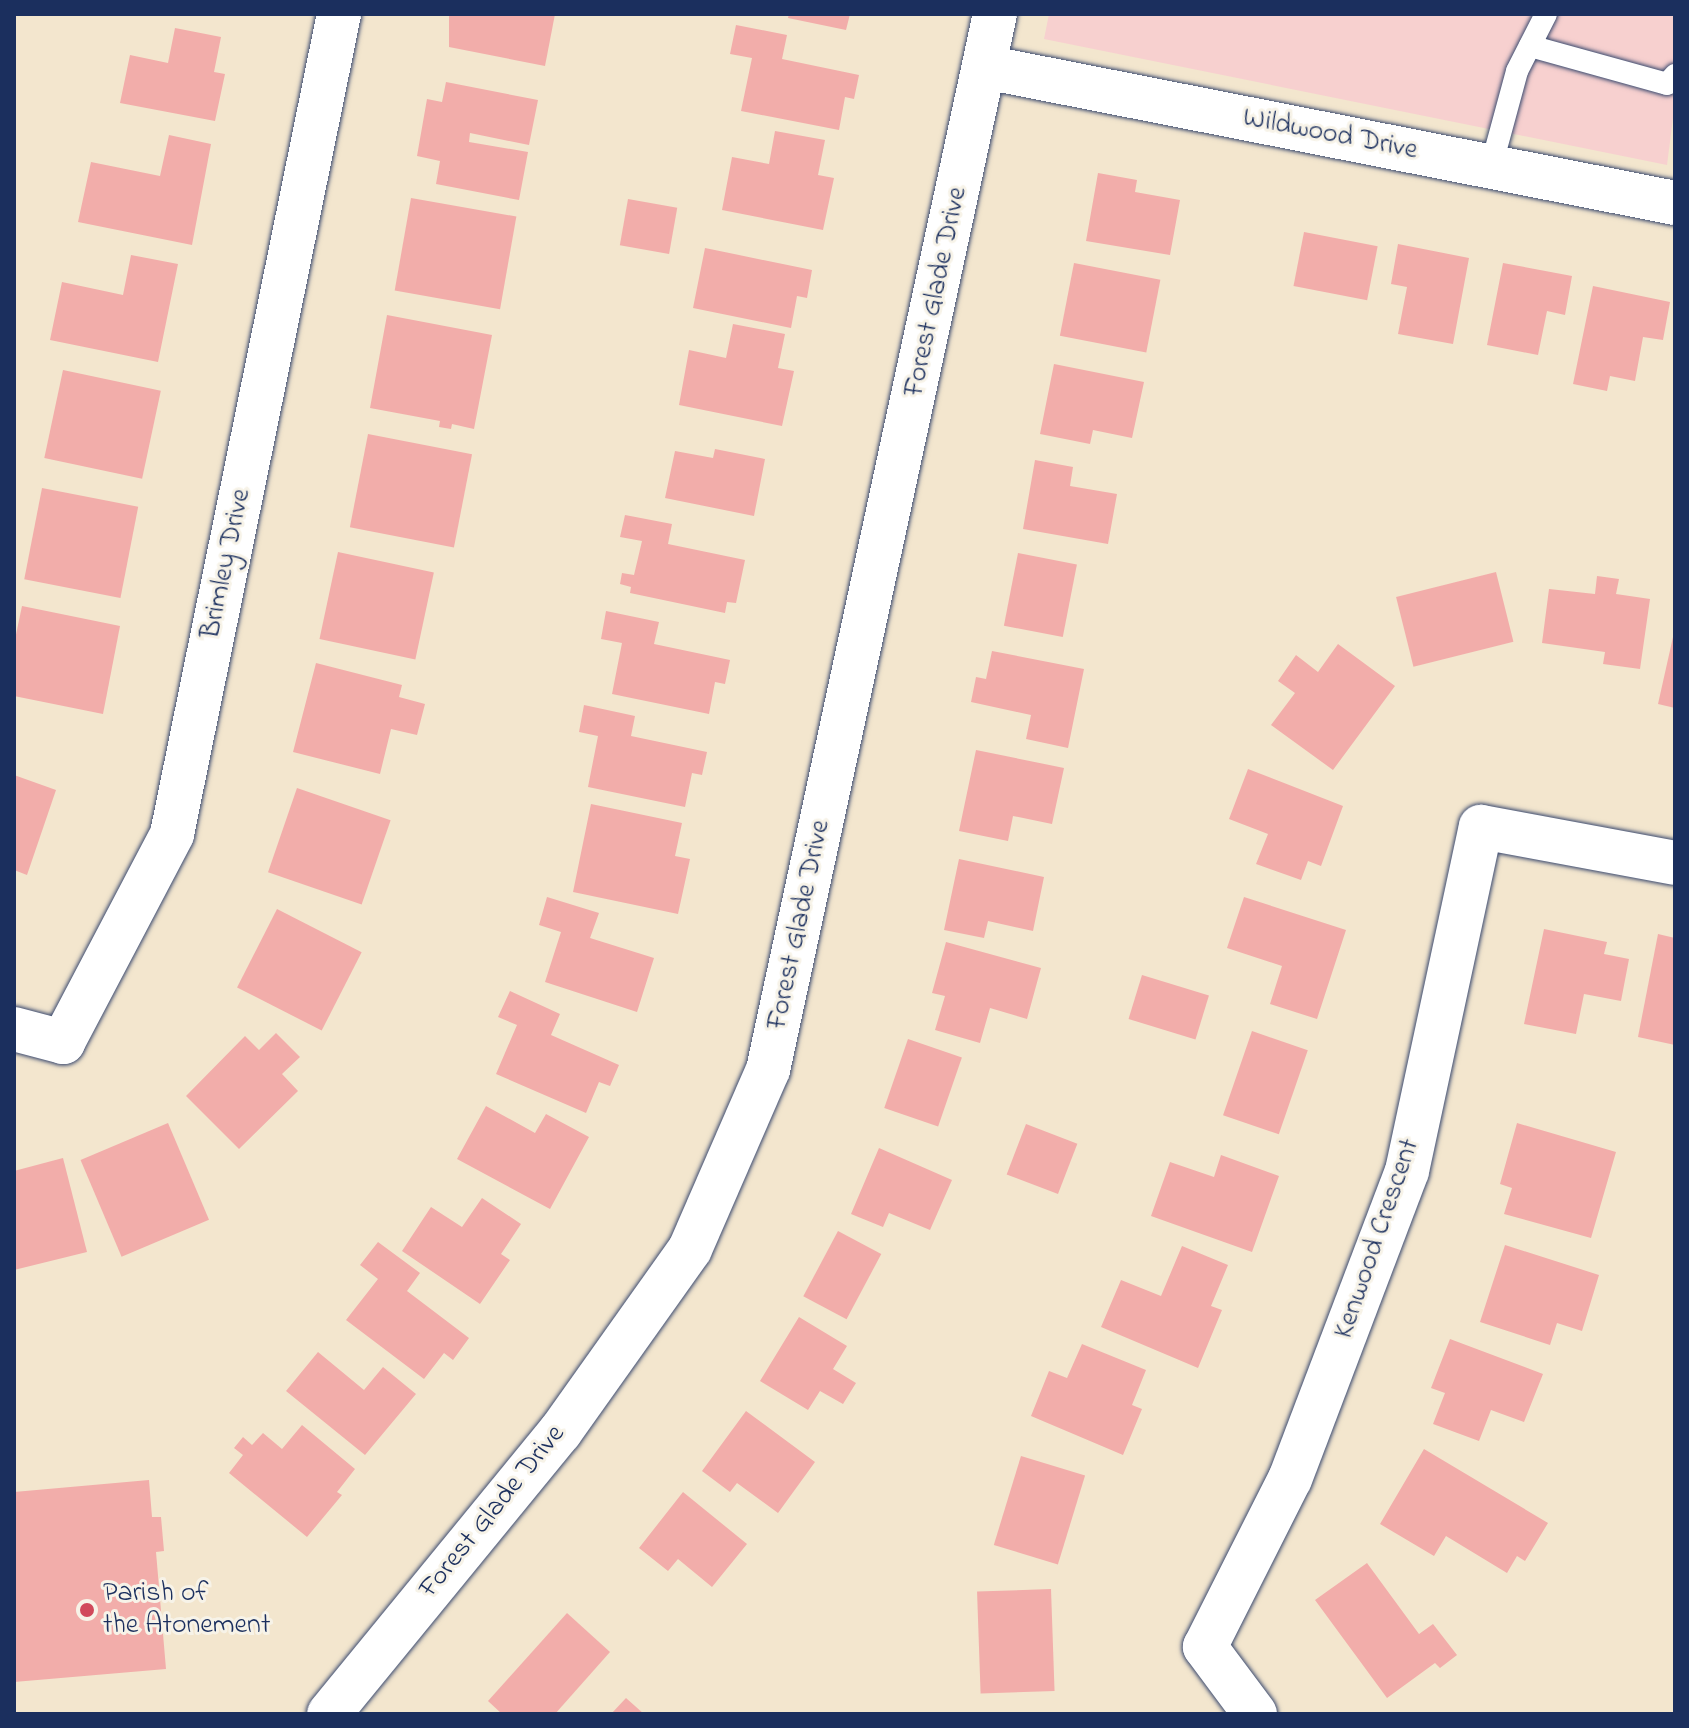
<!DOCTYPE html>
<html>
<head>
<meta charset="utf-8">
<style>
	body { margin:0 }
	#map { position:relative; width:1689px; height:1728px; overflow:hidden; background:#f3e6ce; font-family:"Indie Flower",sans-serif }
	div>[style] { position:absolute }
	[style*='--x'] { left:calc(var(--x)*1px); top:calc(var(--y)*1px); width:calc(var(--w)*1px); rotate:calc(var(--a)*1deg) }
	.built>* { inset:0; background:#f7d0cf }
	.building>* { inset:0; background:#f2adaa; transform-origin:0 0 }
	.roads { filter:drop-shadow(0 0 2px #3b4a6f) drop-shadow(0 0 2px #3b4a6f) }
	.lane>* { height:22px; margin:-11px; padding:0 11px; transform-origin:11px; border-radius:11px; background:#fff }
	.street>* { height:44px; margin:-22px; padding:0 22px; transform-origin:22px; border-radius:22px; background:#fff }
	.secondary>* { height:44px; margin:-22px; padding:0 22px; transform-origin:22px; border-radius:22px; background:#fff }
	.dots>* { width:22px; height:22px; translate:-50% -50%; box-sizing:border-box; border:4px solid #f7f3e8; border-radius:50% }
	span { translate:-50% -50%; white-space:nowrap; text-align:center; line-height:1.15; -webkit-text-stroke:6px #f7f3e8; paint-order:stroke }
	.street-label { font-size:28px; color:#1b2f5e }
	.poi-label { font-size:28px; color:#1b2f5e }
	.left { translate:0 -50%; text-align:left }
	.frame { position:absolute; inset:0; border:16px solid #1b2f5e; pointer-events:none }
</style>
</head>
<body>
<div id="map">
	<div class="built">
		<i style="clip-path:polygon(1049px 14px,1675px 14px,1675px 102px,1667px 165px,1044px 39px)"></i>
	</div>
	<div class="building">
		<i style="clip-path:polygon(449px 14px,555px 14px,545px 66px,449px 47px)"></i>
		<i style="clip-path:polygon(789px 14px,850px 14px,846px 30px,788px 18px)"></i>
		<i style="clip-path:polygon(736px 25px,787px 35px,782px 59px,859px 75px,854px 99px,845px 97px,839px 130px,741px 111px,752px 58px,730px 54px)"></i>
		<i style="clip-path:polygon(175px 28px,221px 37px,214px 72px,225px 74px,215px 121px,120px 103px,130px 55px,168px 63px)"></i>
		<i style="clip-path:polygon(446px 82px,538px 100px,529px 145px,470px 133px,469px 142px,528px 152px,519px 200px,436px 184px,440px 161px,417px 156px,427px 99px,442px 102px)"></i>
		<i style="clip-path:polygon(775px 131px,825px 140px,818px 175px,834px 178px,823px 230px,722px 210px,732px 157px,769px 164px)"></i>
		<i style="clip-path:polygon(169px 135px,211px 144px,192px 245px,78px 222px,91px 162px,160px 176px)"></i>
		<i style="clip-path:polygon(1098px 173px,1137px 180px,1135px 192px,1180px 200px,1170px 255px,1086px 241px)"></i>
		<i style="left:411px;top:198px;width:107px;height:94px;rotate:10deg"></i>
		<i style="left:628px;top:199px;width:50px;height:47px;rotate:10deg"></i>
		<i style="left:1304px;top:232px;width:75px;height:55px;rotate:11deg"></i>
		<i style="clip-path:polygon(1398px 244px,1469px 258px,1453px 344px,1398px 334px,1407px 287px,1391px 284px)"></i>
		<i style="clip-path:polygon(705px 248px,812px 270px,807px 298px,797px 296px,791px 328px,693px 308px)"></i>
		<i style="clip-path:polygon(131px 255px,178px 264px,158px 362px,50px 340px,62px 282px,123px 295px)"></i>
		<i style="left:1074px;top:263px;width:88px;height:74px;rotate:11deg"></i>
		<i style="clip-path:polygon(1503px 263px,1572px 276px,1565px 315px,1547px 311px,1538px 355px,1487px 345px)"></i>
		<i style="clip-path:polygon(1593px 286px,1670px 302px,1663px 340px,1643px 337px,1635px 381px,1610px 376px,1607px 391px,1573px 384px)"></i>
		<i style="clip-path:polygon(387px 315px,492px 335px,474px 429px,452px 424px,451px 429px,439px 427px,440px 421px,370px 408px)"></i>
		<i style="clip-path:polygon(733px 324px,785px 334px,778px 368px,794px 371px,782px 426px,679px 405px,689px 350px,726px 358px)"></i>
		<i style="clip-path:polygon(1054px 364px,1144px 382px,1132px 438px,1093px 430px,1090px 444px,1040px 434px)"></i>
		<i style="left:63px;top:370px;width:100px;height:90px;rotate:12deg"></i>
		<i style="left:368px;top:434px;width:106px;height:95px;rotate:11deg"></i>
		<i style="clip-path:polygon(715px 449px,765px 459px,754px 516px,665px 498px,675px 451px,713px 458px)"></i>
		<i style="clip-path:polygon(1035px 460px,1073px 467px,1070px 486px,1117px 494px,1108px 544px,1023px 529px)"></i>
		<i style="left:42px;top:488px;width:98px;height:93px;rotate:11deg"></i>
		<i style="clip-path:polygon(625px 515px,672px 524px,668px 544px,745px 560px,736px 603px,727px 602px,725px 613px,630px 593px,631px 587px,620px 584px,622px 573px,634px 575px,642px 541px,620px 537px)"></i>
		<i style="left:338px;top:552px;width:98px;height:89px;rotate:12deg"></i>
		<i style="left:1018px;top:553px;width:60px;height:74px;rotate:11deg"></i>
		<i style="left:1496px;top:572px;width:72px;height:103px;rotate:76deg"></i>
		<i style="clip-path:polygon(1597px 576px,1619px 579px,1616px 594px,1650px 599px,1640px 669px,1603px 664px,1605px 652px,1542px 643px,1549px 589px,1595px 594px)"></i>
		<i style="clip-path:polygon(22px 606px,120px 626px,103px 714px,14px 696px,14px 644px)"></i>
		<i style="clip-path:polygon(606px 611px,659px 622px,654px 644px,730px 660px,725px 684px,715px 682px,709px 714px,612px 694px,622px 643px,601px 639px)"></i>
		<i style="clip-path:polygon(1675px 628px,1675px 708px,1658px 704px)"></i>
		<i style="clip-path:polygon(1338px 644px,1395px 686px,1333px 770px,1271px 725px,1295px 693px,1278px 681px,1296px 655px,1318px 672px)"></i>
		<i style="clip-path:polygon(992px 651px,1084px 669px,1068px 748px,1026px 739px,1031px 715px,971px 702px,976px 677px,986px 679px)"></i>
		<i style="clip-path:polygon(316px 663px,402px 685px,399px 697px,425px 704px,417px 735px,391px 729px,380px 774px,293px 752px)"></i>
		<i style="clip-path:polygon(584px 705px,635px 716px,631px 736px,707px 752px,702px 775px,692px 773px,685px 807px,588px 787px,598px 736px,579px 732px)"></i>
		<i style="clip-path:polygon(976px 750px,1064px 768px,1052px 824px,1013px 816px,1008px 841px,959px 831px)"></i>
		<i style="clip-path:polygon(1248px 769px,1343px 806px,1321px 866px,1308px 861px,1301px 880px,1256px 864px,1268px 834px,1229px 819px)"></i>
		<i style="clip-path:polygon(14px 775px,56px 790px,27px 875px,14px 870px)"></i>
		<i style="left:297px;top:788px;width:99px;height:89px;rotate:19deg"></i>
		<i style="clip-path:polygon(591px 804px,682px 823px,675px 856px,690px 859px,678px 914px,573px 892px)"></i>
		<i style="clip-path:polygon(959px 859px,1044px 877px,1033px 931px,988px 921px,984px 938px,944px 930px)"></i>
		<i style="clip-path:polygon(547px 897px,599px 913px,590px 938px,654px 958px,637px 1012px,545px 982px,561px 932px,539px 925px)"></i>
		<i style="clip-path:polygon(1244px 897px,1346px 930px,1317px 1019px,1270px 1004px,1282px 966px,1227px 948px)"></i>
		<i style="left:277px;top:909px;width:95px;height:88px;rotate:27deg"></i>
		<i style="clip-path:polygon(1544px 929px,1607px 942px,1604px 954px,1629px 959px,1621px 1001px,1584px 994px,1576px 1034px,1524px 1024px)"></i>
		<i style="clip-path:polygon(1658px 934px,1675px 938px,1675px 1045px,1638px 1037px)"></i>
		<i style="clip-path:polygon(946px 942px,1041px 968px,1027px 1019px,990px 1008px,980px 1043px,935px 1030px,945px 996px,932px 993px)"></i>
		<i style="left:1142px;top:975px;width:70px;height:46px;rotate:17deg"></i>
		<i style="clip-path:polygon(510px 991px,560px 1014px,551px 1035px,619px 1065px,610px 1086px,599px 1082px,586px 1113px,496px 1074px,517px 1025px,498px 1017px)"></i>
		<i style="left:1252px;top:1031px;width:59px;height:89px;rotate:19deg"></i>
		<i style="clip-path:polygon(276px 1033px,300px 1057px,282px 1074px,298px 1091px,239px 1149px,186px 1096px,245px 1036px,259px 1050px)"></i>
		<i style="left:908px;top:1039px;width:57px;height:73px;rotate:19deg"></i>
		<i style="clip-path:polygon(486px 1106px,535px 1133px,546px 1114px,589px 1137px,550px 1209px,457px 1159px)"></i>
		<i style="left:168px;top:1123px;width:105px;height:95px;rotate:67deg"></i>
		<i style="clip-path:polygon(1517px 1123px,1616px 1152px,1591px 1238px,1504px 1214px,1512px 1188px,1500px 1184px)"></i>
		<i style="left:1026px;top:1124px;width:55px;height:54px;rotate:21deg"></i>
		<i style="clip-path:polygon(879px 1148px,952px 1180px,930px 1230px,889px 1213px,883px 1227px,851px 1214px)"></i>
		<i style="clip-path:polygon(1221px 1155px,1279px 1176px,1252px 1252px,1151px 1216px,1170px 1162px,1214px 1177px)"></i>
		<i style="clip-path:polygon(63px 1158px,87px 1252px,14px 1270px,14px 1171px)"></i>
		<i style="clip-path:polygon(482px 1198px,521px 1224px,501px 1254px,510px 1260px,480px 1304px,402px 1251px,431px 1207px,462px 1227px)"></i>
		<i style="left:838px;top:1231px;width:49px;height:74px;rotate:28deg"></i>
		<i style="clip-path:polygon(378px 1242px,420px 1273px,407px 1291px,469px 1338px,453px 1360px,444px 1353px,424px 1379px,346px 1320px,378px 1279px,360px 1265px)"></i>
		<i style="clip-path:polygon(1505px 1245px,1599px 1275px,1582px 1331px,1557px 1323px,1550px 1345px,1480px 1322px)"></i>
		<i style="clip-path:polygon(1182px 1246px,1228px 1265px,1211px 1306px,1222px 1310px,1198px 1368px,1101px 1327px,1121px 1280px,1161px 1296px)"></i>
		<i style="clip-path:polygon(799px 1317px,847px 1346px,833px 1369px,856px 1383px,843px 1404px,820px 1391px,808px 1410px,760px 1381px)"></i>
		<i style="clip-path:polygon(1450px 1339px,1543px 1374px,1524px 1422px,1491px 1410px,1479px 1441px,1433px 1424px,1445px 1393px,1431px 1388px)"></i>
		<i style="clip-path:polygon(1082px 1344px,1146px 1370px,1132px 1405px,1142px 1409px,1123px 1455px,1031px 1416px,1049px 1371px,1067px 1378px)"></i>
		<i style="clip-path:polygon(318px 1352px,364px 1390px,383px 1367px,416px 1394px,365px 1455px,286px 1391px)"></i>
		<i style="clip-path:polygon(746px 1411px,815px 1462px,778px 1513px,737px 1483px,730px 1492px,702px 1471px)"></i>
		<i style="clip-path:polygon(302px 1425px,355px 1469px,337px 1492px,342px 1495px,307px 1537px,229px 1473px,243px 1455px,234px 1448px,243px 1437px,252px 1445px,263px 1433px,282px 1449px)"></i>
		<i style="clip-path:polygon(1424px 1449px,1548px 1523px,1525px 1561px,1517px 1556px,1507px 1573px,1446px 1536px,1434px 1556px,1380px 1524px)"></i>
		<i style="left:1021px;top:1456px;width:67px;height:93px;rotate:17deg"></i>
		<i style="clip-path:polygon(149px 1480px,152px 1517px,161px 1517px,164px 1551px,156px 1552px,166px 1669px,14px 1682px,14px 1492px)"></i>
		<i style="clip-path:polygon(683px 1492px,747px 1544px,712px 1587px,678px 1559px,668px 1571px,639px 1548px)"></i>
		<i style="clip-path:polygon(1367px 1563px,1419px 1634px,1433px 1624px,1457px 1655px,1440px 1668px,1435px 1663px,1387px 1698px,1315px 1600px)"></i>
		<i style="left:1051px;top:1589px;width:102px;height:74px;rotate:88deg"></i>
		<i style="clip-path:polygon(567px 1613px,610px 1652px,555px 1714px,502px 1714px,488px 1701px)"></i>
		<i style="clip-path:polygon(626px 1698px,644px 1714px,611px 1714px)"></i>
	</div>
	<div class="roads">
		<div class="lane">
			<i style="--x:1530;--y:46;--w:142;--a:15.5"></i>
			<i style="--x:1667;--y:84;--w:12;--a:-48"></i>
			<i style="--x:1491;--y:167;--w:99;--a:-74.8"></i>
			<i style="--x:1517;--y:71;--w:64;--a:-63"></i>
		</div>
		<div class="street">
			<i style="--x:985;--y:67;--w:703;--a:11.15"></i>
			<i style="--x:14;--y:1029;--w:51;--a:14.9"></i>
			<i style="--x:63;--y:1042;--w:235;--a:-62.3"></i>
			<i style="--x:172;--y:834;--w:837;--a:-78.49"></i>
			<i style="--x:1255;--y:1714;--w:84;--a:-126.7"></i>
			<i style="--x:1205;--y:1647;--w:188;--a:-63.2"></i>
			<i style="--x:1290;--y:1479;--w:329;--a:-69.2"></i>
			<i style="--x:1407;--y:1171;--w:352;--a:-77.9"></i>
			<i style="--x:1481;--y:827;--w:197;--a:10.5"></i>
		</div>
		<div class="secondary">
			<i style="--x:329;--y:1714;--w:365;--a:-50.7"></i>
			<i style="--x:560;--y:1432;--w:224;--a:-54.6"></i>
			<i style="--x:690;--y:1249;--w:195;--a:-66.5"></i>
			<i style="--x:768;--y:1070;--w:1080;--a:-77.87"></i>
		</div>
	</div>
	<div class="dots">
		<i style="left:87px;top:1610px;background:#d1495b"></i>
	</div>
	<div class="street-label">
		<span style="left:1330px;top:135px;rotate:11deg">Wildwood Drive</span>
		<span style="left:937px;top:292px;rotate:-78deg">Forest Glade Drive</span>
		<span style="left:227px;top:564px;rotate:-78deg">Brimley Drive</span>
		<span style="left:800px;top:925px;rotate:-78deg">Forest Glade Drive</span>
		<span style="left:1378px;top:1239px;rotate:-71deg">Kenwood Crescent</span>
		<span style="left:493px;top:1512px;rotate:-51deg">Forest Glade Drive</span>
	</div>
	<div class="poi-label">
		<span class="left" style="left:103px;top:1610px">Parish of<br>the Atonement</span>
	</div>
	<div class="frame"></div>
</div>
</body>
</html>
